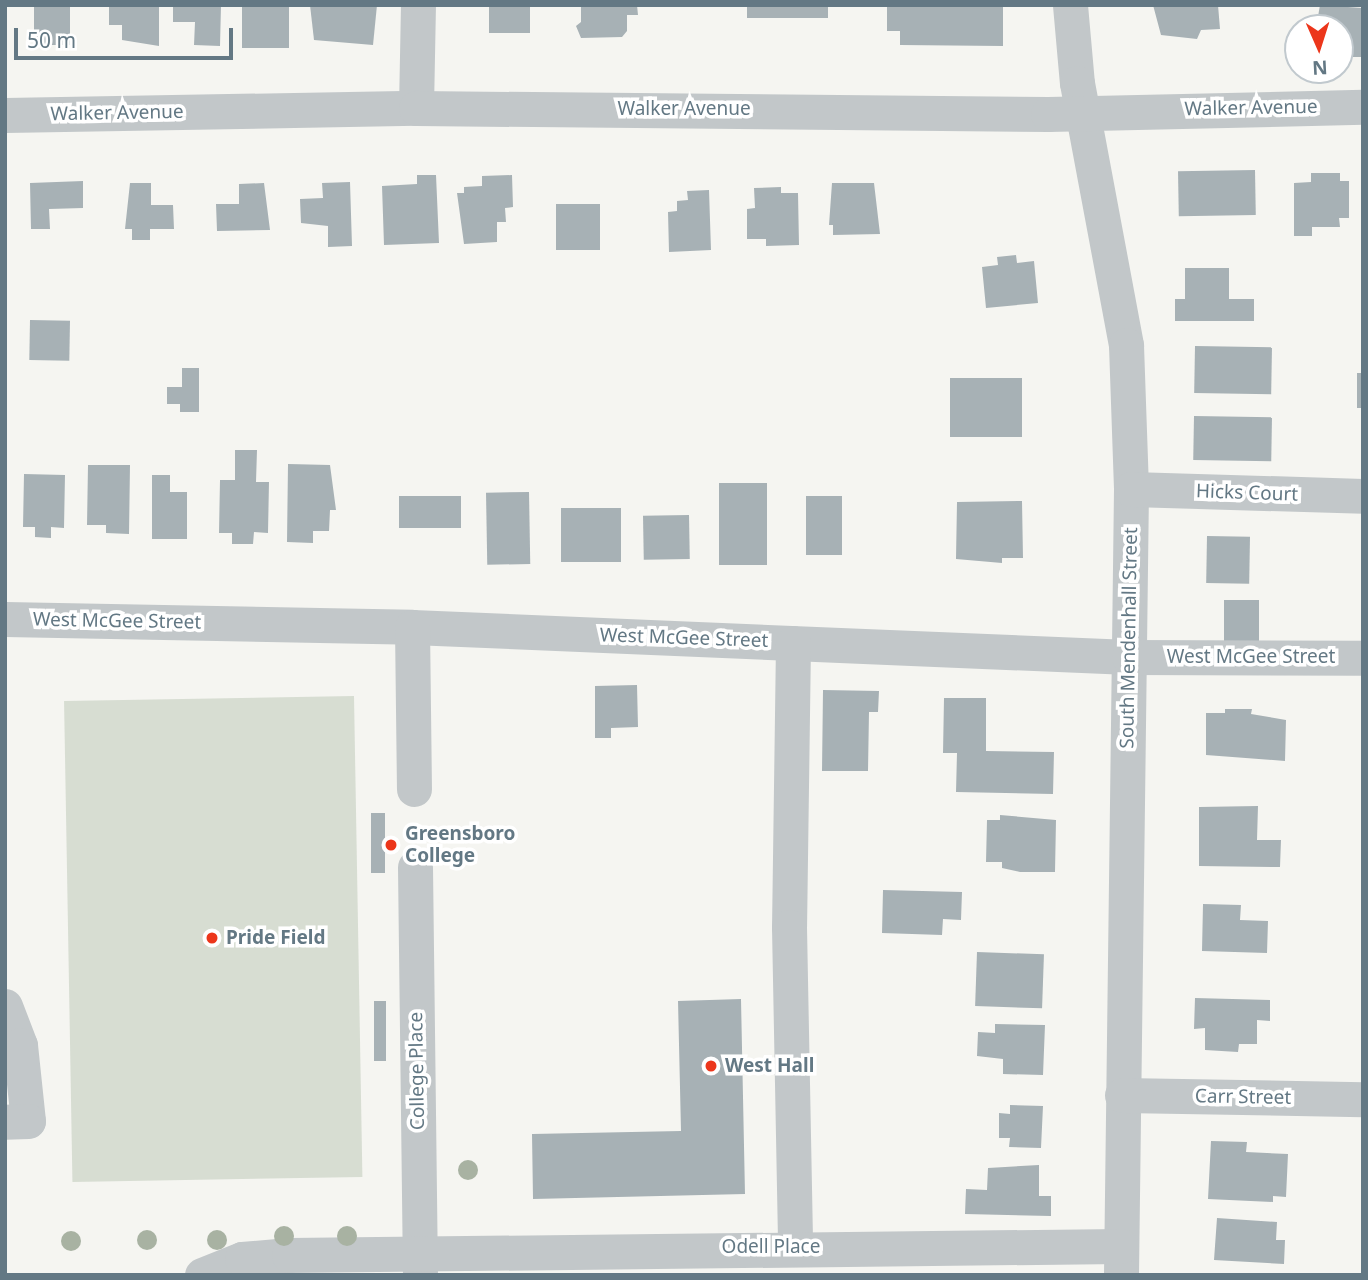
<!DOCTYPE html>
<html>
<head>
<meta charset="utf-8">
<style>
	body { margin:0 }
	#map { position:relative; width:1368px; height:1280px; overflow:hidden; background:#f5f5f1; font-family:"Noto Sans",sans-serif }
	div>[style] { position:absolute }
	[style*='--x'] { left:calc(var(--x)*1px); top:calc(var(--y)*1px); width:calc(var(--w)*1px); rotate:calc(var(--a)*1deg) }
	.green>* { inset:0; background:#d7ddd2; transform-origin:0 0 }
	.building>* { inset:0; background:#a7b1b5; transform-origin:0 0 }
	.minor>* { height:35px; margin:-17.5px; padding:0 17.5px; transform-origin:17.5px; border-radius:17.5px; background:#c2c7c9 }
	.trees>* { width:20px; height:20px; margin:-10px; border-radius:50%; background:#a8b2a2 }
	.dots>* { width:19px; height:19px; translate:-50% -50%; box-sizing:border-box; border:4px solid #fff; border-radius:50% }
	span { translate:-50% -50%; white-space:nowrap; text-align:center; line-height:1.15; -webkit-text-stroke:7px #fff; paint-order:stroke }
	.street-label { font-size:19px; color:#637884 }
	.poi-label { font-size:19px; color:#637884; font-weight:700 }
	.left { translate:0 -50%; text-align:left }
	.frame { position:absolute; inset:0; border:7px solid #637884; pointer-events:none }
	.north { position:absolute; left:1284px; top:14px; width:70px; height:70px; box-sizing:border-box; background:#fff; border:2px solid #c1c9ce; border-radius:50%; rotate:177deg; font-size:19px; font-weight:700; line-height:28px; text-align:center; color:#637884 }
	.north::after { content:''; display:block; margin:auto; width:24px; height:32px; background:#ec361b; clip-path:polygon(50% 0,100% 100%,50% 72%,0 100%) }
	.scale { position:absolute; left:14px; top:28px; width:219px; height:32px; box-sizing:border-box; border:4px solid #637884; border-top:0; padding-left:9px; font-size:21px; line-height:24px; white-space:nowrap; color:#637884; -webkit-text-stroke:5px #fff; paint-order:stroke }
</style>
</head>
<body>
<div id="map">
	<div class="green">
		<i style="left:354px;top:696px;width:481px;height:290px;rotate:89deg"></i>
	</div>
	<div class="building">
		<i style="left:34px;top:5px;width:36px;height:40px"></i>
		<i style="clip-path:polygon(109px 5px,159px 5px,159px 46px,122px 40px,122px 25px,109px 25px)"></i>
		<i style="clip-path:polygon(173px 5px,221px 5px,220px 46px,194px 45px,195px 22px,173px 22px)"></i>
		<i style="left:242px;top:5px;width:47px;height:43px"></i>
		<i style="clip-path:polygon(310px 5px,377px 5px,373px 45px,314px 40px)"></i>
		<i style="left:489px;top:5px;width:41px;height:28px"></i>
		<i style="clip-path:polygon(581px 5px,637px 5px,638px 15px,627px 15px,627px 31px,622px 37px,581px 38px,576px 26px,581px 22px)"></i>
		<i style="left:747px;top:5px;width:81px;height:13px"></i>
		<i style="clip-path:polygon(887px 5px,1003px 5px,1003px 46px,900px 45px,900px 31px,887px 31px)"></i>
		<i style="clip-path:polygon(1153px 5px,1218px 5px,1220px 29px,1201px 30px,1197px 39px,1161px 35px)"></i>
		<i style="clip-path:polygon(1320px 5px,1362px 8px,1362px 57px,1340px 57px,1340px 28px,1316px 28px)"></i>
		<i style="left:1255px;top:170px;width:45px;height:77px;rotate:89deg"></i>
		<i style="clip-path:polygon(1311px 173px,1340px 173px,1340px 181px,1349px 181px,1349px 218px,1339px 218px,1340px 227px,1312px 227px,1312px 236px,1294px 236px,1294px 183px,1311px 182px)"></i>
		<i style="clip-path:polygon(417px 175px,436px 175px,439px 243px,384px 245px,382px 186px,417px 184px)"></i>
		<i style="clip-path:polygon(512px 175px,513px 207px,505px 208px,506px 222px,497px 222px,497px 242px,464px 244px,457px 193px,464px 193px,464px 187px,482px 186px,482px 176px)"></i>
		<i style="clip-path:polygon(83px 181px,83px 208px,49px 209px,50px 229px,31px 229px,30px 183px)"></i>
		<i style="clip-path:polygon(350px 182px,352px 246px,328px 247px,328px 226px,301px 223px,300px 199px,323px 198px,322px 183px)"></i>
		<i style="clip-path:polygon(130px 183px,151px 183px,151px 205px,173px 205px,174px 229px,150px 229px,150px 240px,132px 240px,132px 229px,125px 229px)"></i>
		<i style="clip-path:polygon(264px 183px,270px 230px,217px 231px,216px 204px,239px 204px,239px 184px)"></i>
		<i style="clip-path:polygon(832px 183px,874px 183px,880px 234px,833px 235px,833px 225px,829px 225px)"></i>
		<i style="clip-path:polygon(781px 187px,781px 193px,798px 193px,799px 245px,766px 246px,766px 239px,747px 239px,747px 209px,755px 208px,754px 188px)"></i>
		<i style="clip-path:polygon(709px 190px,711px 250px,669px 252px,668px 212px,677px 211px,677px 201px,688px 200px,687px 191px)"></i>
		<i style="left:556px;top:204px;width:44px;height:46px"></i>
		<i style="clip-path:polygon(1016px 255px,1017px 263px,1034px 261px,1038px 303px,986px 308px,982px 267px,998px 265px,997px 257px)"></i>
		<i style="clip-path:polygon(1185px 268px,1229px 268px,1229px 299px,1254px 299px,1254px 321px,1175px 321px,1175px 299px,1185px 299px)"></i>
		<i style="left:30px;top:320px;width:40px;height:40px;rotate:1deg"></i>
		<i style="left:1195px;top:346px;width:77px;height:47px;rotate:1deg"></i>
		<i style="clip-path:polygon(182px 368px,199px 368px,199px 412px,180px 412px,180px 404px,167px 404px,167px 387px,182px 387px)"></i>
		<i style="left:1357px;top:373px;width:6px;height:35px"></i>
		<i style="left:1022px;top:378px;width:59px;height:72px;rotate:90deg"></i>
		<i style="left:1194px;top:416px;width:78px;height:44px;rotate:1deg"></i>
		<i style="clip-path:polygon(235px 450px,257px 450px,256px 482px,269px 482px,268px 533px,254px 532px,253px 544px,232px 544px,232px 533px,219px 533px,220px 480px,235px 480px)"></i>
		<i style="clip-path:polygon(288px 464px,330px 465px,336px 510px,330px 510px,329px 531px,313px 531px,313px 543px,287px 542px)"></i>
		<i style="clip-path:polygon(88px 465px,130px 465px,129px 534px,106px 533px,106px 525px,87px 525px)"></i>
		<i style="clip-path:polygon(24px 474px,65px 475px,64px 528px,51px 527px,51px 538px,35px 537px,35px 527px,23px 527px)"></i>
		<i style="clip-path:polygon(152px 475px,170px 475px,170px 492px,187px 492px,187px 539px,152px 539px)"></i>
		<i style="left:719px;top:483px;width:48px;height:82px"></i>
		<i style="left:529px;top:492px;width:72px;height:43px;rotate:89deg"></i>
		<i style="left:461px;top:496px;width:32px;height:62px;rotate:90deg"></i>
		<i style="left:806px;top:496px;width:36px;height:59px"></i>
		<i style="clip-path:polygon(1022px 501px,1023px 558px,1002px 558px,1002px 563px,956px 559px,957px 502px)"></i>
		<i style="left:561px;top:508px;width:60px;height:54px"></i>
		<i style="left:689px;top:515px;width:44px;height:46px;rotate:89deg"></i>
		<i style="left:1207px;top:536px;width:43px;height:47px;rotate:1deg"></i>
		<i style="left:1224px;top:600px;width:35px;height:46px"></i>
		<i style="clip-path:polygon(637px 685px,638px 727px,611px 728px,611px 738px,595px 738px,595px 686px)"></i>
		<i style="clip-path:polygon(823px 690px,879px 691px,878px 712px,869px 712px,868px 771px,822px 771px)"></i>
		<i style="clip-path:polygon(944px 698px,986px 698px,986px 751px,1054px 752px,1053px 794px,956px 792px,957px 753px,943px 753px)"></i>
		<i style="clip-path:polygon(1225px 709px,1252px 709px,1251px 714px,1286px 720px,1285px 761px,1206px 755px,1206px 713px,1225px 713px)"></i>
		<i style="clip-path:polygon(1258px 806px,1257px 840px,1281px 840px,1280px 867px,1199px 866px,1199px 807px)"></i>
		<i style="left:371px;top:813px;width:14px;height:60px"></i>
		<i style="clip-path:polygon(1000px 815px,1056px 820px,1055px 872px,1020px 872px,1002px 868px,1002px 862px,986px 862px,987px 820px,1000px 820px)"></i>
		<i style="clip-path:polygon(883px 890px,962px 892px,961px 920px,943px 919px,942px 935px,882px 933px)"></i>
		<i style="clip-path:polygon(1203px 904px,1241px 905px,1240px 920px,1268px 921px,1267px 953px,1202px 951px)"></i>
		<i style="left:977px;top:952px;width:67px;height:54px;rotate:2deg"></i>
		<i style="clip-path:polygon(1195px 998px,1270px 1000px,1270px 1021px,1257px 1020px,1257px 1044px,1239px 1044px,1238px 1052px,1205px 1050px,1205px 1028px,1194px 1029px)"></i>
		<i style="clip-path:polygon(741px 999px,745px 1194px,533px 1199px,532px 1134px,681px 1131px,678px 1001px)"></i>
		<i style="left:374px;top:1001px;width:12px;height:60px"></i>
		<i style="clip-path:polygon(995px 1024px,1045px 1025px,1043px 1075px,1003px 1074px,1003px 1059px,977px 1056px,978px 1032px,995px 1033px)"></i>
		<i style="clip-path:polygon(1010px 1105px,1043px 1106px,1041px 1148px,1009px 1147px,1010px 1138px,999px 1138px,999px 1113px,1010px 1114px)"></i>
		<i style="clip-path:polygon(1211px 1141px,1247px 1142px,1246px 1152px,1288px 1154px,1286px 1197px,1273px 1196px,1273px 1202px,1208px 1199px)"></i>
		<i style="clip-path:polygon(1039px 1165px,1039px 1196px,1051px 1196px,1051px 1216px,965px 1214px,966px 1189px,987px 1190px,988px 1168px)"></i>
		<i style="clip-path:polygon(1217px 1218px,1277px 1222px,1276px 1240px,1285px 1240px,1284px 1264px,1214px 1260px)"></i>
	</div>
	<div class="minor">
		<i style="--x:1070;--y:5;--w:78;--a:84.9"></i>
		<i style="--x:1077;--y:83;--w:267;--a:79.4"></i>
		<i style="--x:1126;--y:345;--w:144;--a:88"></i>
		<i style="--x:1131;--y:489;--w:786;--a:90.73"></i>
		<i style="--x:416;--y:108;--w:103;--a:-88.9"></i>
		<i style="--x:5;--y:115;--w:411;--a:-1"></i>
		<i style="--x:416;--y:108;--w:632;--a:0.54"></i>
		<i style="--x:1048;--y:114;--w:315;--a:-1.3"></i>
		<i style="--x:1131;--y:489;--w:232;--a:1.7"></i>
		<i style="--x:5;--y:619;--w:407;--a:1.1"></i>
		<i style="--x:412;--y:627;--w:718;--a:2.4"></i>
		<i style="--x:1129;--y:657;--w:234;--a:0.2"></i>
		<i style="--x:412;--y:627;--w:162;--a:89.3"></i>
		<i style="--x:793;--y:643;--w:284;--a:90.8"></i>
		<i style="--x:789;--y:927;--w:320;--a:88.9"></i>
		<i style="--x:415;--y:867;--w:408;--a:89.3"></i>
		<i style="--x:5;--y:1006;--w:42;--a:69"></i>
		<i style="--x:20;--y:1045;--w:76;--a:84"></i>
		<i style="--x:28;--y:1121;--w:23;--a:178"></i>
		<i style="--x:1122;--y:1095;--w:241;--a:1"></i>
		<i style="--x:202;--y:1275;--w:43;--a:-21.8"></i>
		<i style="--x:242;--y:1259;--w:47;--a:-4.9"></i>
		<i style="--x:289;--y:1255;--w:832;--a:-0.62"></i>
	</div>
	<div class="trees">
		<i style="left:468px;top:1170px"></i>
		<i style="left:284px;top:1236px"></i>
		<i style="left:347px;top:1236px"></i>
		<i style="left:147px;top:1240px"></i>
		<i style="left:217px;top:1240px"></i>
		<i style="left:71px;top:1241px"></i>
	</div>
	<div class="dots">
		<i style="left:391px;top:845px;background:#ec361b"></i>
		<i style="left:212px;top:938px;background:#ec361b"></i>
		<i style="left:711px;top:1066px;background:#ec361b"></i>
	</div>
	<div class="street-label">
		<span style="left:1251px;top:108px;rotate:-1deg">Walker Avenue</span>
		<span style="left:684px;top:109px">Walker Avenue</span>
		<span style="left:117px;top:113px;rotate:-1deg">Walker Avenue</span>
		<span style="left:1247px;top:493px;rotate:2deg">Hicks Court</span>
		<span style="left:117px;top:621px;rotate:1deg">West McGee Street</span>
		<span style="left:684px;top:638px;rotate:2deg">West McGee Street</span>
		<span style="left:1129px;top:638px;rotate:-89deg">South Mendenhall Street</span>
		<span style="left:1251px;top:657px">West McGee Street</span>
		<span style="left:417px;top:1071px;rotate:-91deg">College Place</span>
		<span style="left:1243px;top:1097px;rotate:1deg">Carr Street</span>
		<span style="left:771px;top:1247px">Odell Place</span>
	</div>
	<div class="poi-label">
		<span class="left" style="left:405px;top:845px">Greensboro<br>College</span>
		<span class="left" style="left:226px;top:938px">Pride Field</span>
		<span class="left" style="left:725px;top:1066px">West Hall</span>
	</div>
	<div class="frame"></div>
	<div class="north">N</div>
	<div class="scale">50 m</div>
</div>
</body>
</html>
